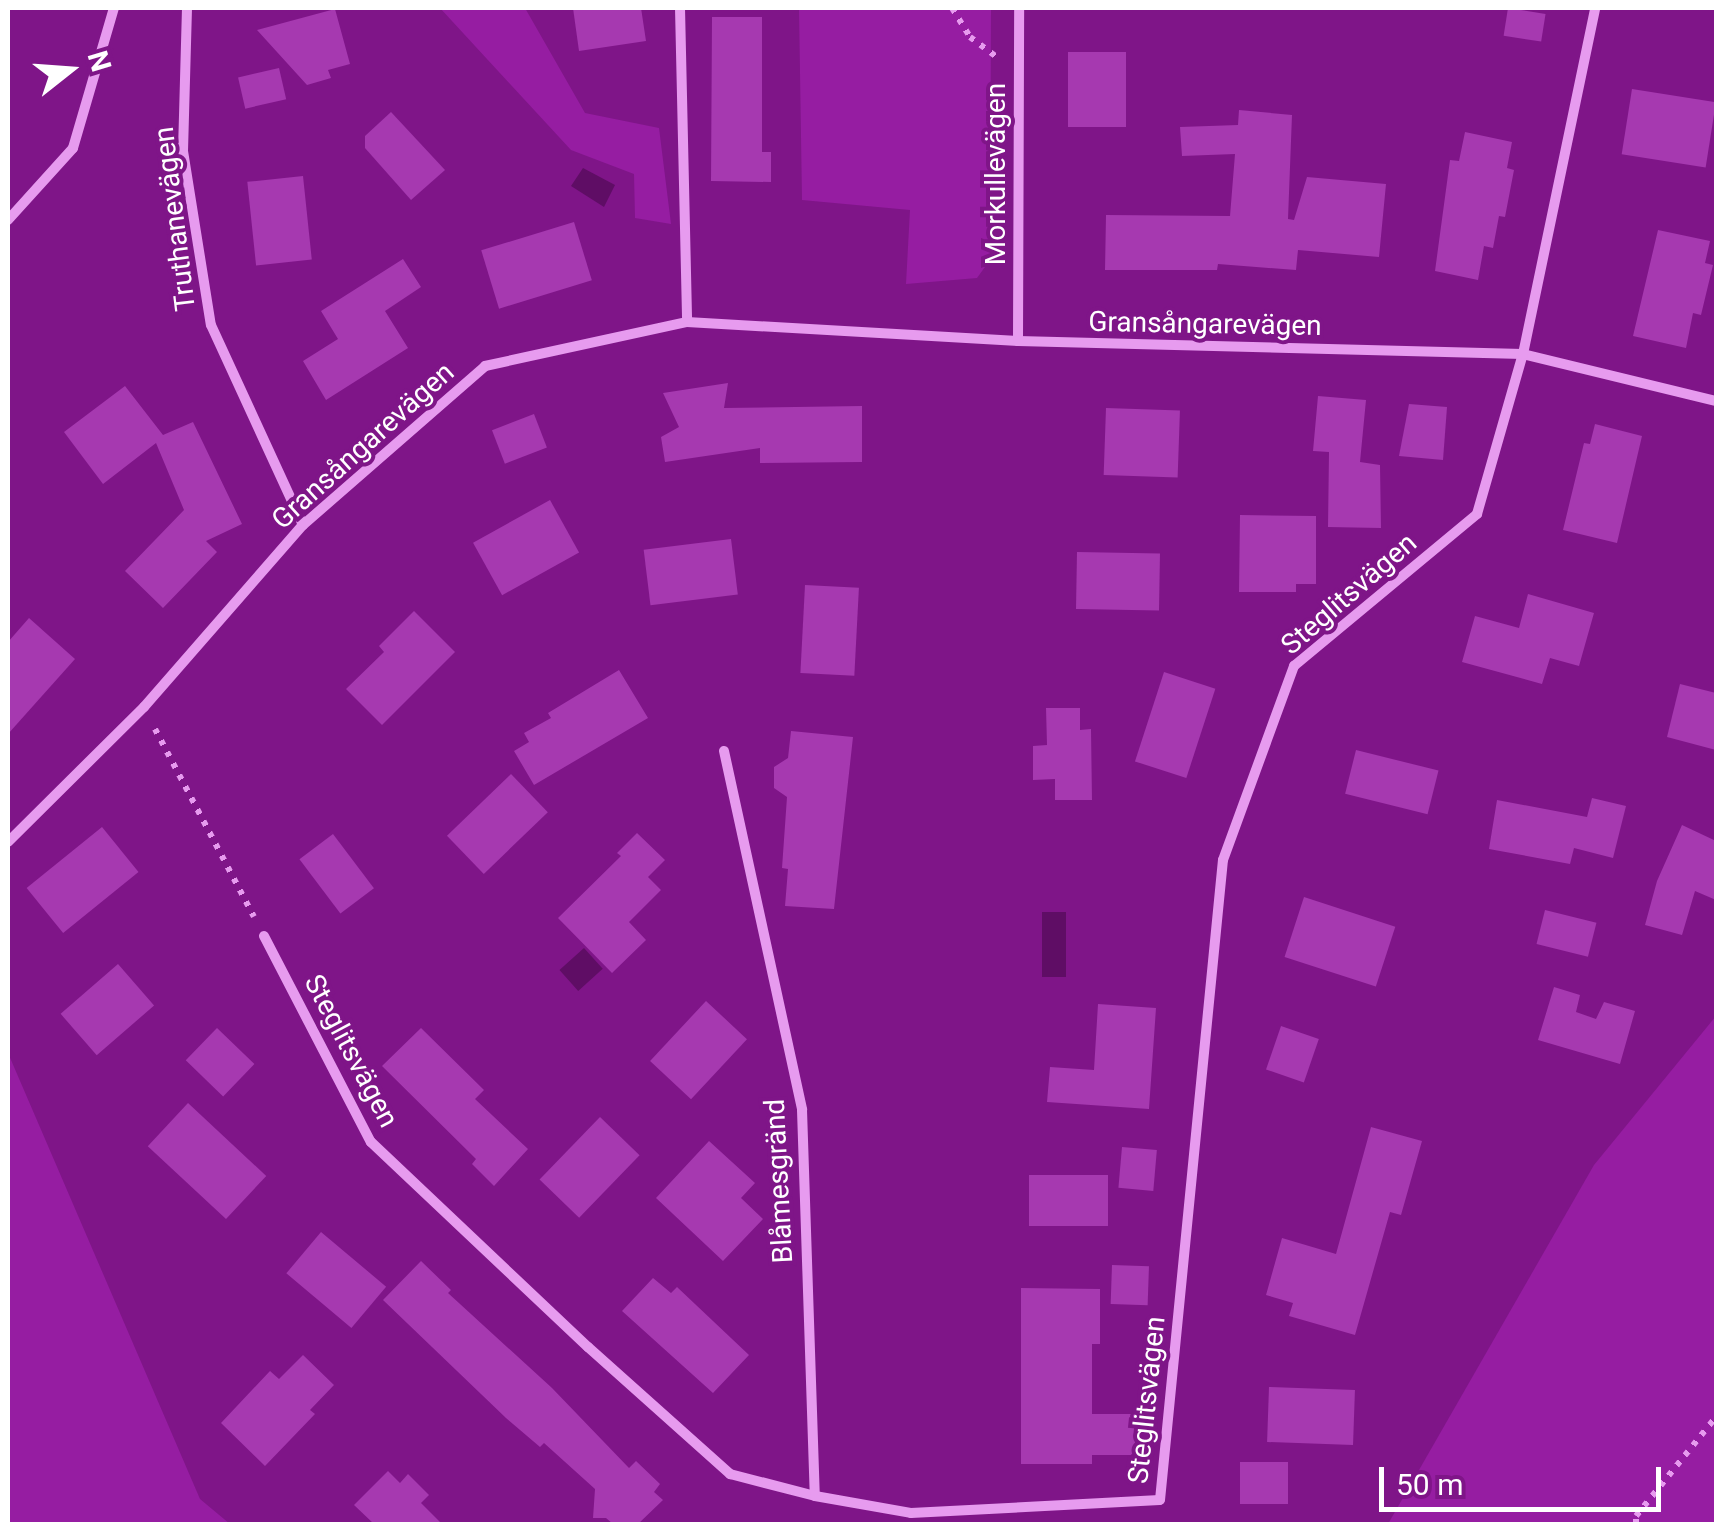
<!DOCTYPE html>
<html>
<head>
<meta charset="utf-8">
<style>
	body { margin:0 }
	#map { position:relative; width:1724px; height:1532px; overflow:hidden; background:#7f1588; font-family:Roboto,sans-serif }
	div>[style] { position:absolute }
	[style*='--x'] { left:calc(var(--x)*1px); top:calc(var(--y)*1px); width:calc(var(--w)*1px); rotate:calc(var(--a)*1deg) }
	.green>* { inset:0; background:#961da2 }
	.water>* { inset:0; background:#5f0d65; transform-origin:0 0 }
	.building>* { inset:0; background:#a639b0; transform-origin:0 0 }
	.path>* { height:6px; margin-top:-3px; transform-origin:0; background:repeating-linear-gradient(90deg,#e79bef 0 5px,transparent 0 13px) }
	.street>* { height:10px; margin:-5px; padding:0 5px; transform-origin:5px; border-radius:5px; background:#e79bef }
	span { translate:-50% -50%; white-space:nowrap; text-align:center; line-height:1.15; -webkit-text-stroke:8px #7f1588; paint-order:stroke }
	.street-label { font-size:28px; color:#fff }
	.frame { position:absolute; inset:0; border:10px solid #fff; pointer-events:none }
	.north { position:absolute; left:20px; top:20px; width:100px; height:100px; -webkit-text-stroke:8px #7f1588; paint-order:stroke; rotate:73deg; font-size:28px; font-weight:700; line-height:40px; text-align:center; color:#fff }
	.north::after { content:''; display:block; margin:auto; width:35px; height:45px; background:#fff; clip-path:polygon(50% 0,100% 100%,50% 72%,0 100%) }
	.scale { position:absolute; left:1379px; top:1467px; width:282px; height:45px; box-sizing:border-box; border:5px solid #fff; border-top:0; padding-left:12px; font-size:30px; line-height:35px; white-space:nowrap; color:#fff; -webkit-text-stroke:8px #7f1588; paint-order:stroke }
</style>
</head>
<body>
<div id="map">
	<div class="green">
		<i style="clip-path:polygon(440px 8px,525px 8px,585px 113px,659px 128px,671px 224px,635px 218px,634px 174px,571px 150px)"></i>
		<i style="clip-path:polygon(799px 8px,991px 8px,990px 260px,977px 278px,906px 284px,910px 210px,802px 200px)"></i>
		<i style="clip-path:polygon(1716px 1016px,1716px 1524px,1388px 1524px,1594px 1165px)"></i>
		<i style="clip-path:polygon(8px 1053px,200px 1499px,230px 1524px,8px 1524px)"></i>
	</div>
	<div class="water">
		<i style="clip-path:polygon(583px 168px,615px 185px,604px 207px,571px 186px)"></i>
		<i style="left:1042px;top:912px;width:24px;height:65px"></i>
		<i style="left:584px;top:948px;width:28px;height:33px;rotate:48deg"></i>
	</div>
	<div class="building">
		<i style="clip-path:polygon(573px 8px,641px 8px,646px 41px,579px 51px)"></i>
		<i style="left:1508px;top:8px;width:38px;height:28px;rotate:9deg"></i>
		<i style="clip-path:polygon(335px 9px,350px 64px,328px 70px,331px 78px,307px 85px,257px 30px)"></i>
		<i style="clip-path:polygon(712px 17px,762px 17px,762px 152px,771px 152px,771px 182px,711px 181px)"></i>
		<i style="left:1068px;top:52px;width:58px;height:75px"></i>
		<i style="left:279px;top:68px;width:32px;height:42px;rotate:77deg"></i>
		<i style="left:1632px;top:89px;width:85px;height:66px;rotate:9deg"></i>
		<i style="clip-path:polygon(1239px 110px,1292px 115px,1288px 219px,1294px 220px,1307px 177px,1386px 184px,1379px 257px,1298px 250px,1296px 270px,1218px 264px,1217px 270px,1105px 270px,1106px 215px,1230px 216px,1235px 154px,1182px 156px,1180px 127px,1238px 125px)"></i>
		<i style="clip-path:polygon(391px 112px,445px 170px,411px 200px,365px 148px,365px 136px)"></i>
		<i style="clip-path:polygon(1465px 132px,1512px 142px,1507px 168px,1514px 170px,1505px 217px,1499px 216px,1493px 248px,1484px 246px,1478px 280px,1435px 271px,1450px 160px,1459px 161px)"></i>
		<i style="left:303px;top:176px;width:84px;height:56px;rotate:84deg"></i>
		<i style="left:574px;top:222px;width:61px;height:97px;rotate:73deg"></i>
		<i style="clip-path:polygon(1658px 230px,1710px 241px,1705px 263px,1713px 265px,1701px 315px,1693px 313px,1686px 348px,1633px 336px)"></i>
		<i style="clip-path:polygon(403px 259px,421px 287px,385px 311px,408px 348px,326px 400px,303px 361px,338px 339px,321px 311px)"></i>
		<i style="clip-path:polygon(728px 383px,724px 408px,862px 406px,862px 462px,760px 463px,760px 448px,665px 462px,661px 437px,679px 427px,663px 393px)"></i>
		<i style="clip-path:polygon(125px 386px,163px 435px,193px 422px,242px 524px,206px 541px,217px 552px,163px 608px,125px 571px,184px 510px,156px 443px,103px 484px,64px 432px)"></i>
		<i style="clip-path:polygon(1318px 396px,1366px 400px,1360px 462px,1380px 465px,1381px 528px,1328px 527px,1329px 452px,1313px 451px)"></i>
		<i style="clip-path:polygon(1409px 404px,1447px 407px,1443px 460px,1399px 456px)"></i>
		<i style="left:1106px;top:408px;width:74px;height:67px;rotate:2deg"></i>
		<i style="left:534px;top:414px;width:36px;height:45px;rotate:69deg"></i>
		<i style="clip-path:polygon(1595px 424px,1642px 436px,1617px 543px,1563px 530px,1584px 443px,1590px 444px)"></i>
		<i style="left:550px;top:500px;width:60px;height:88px;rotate:61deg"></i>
		<i style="clip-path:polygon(1240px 515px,1316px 516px,1316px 584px,1296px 584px,1296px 592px,1239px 592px)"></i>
		<i style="left:731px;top:539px;width:56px;height:88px;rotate:83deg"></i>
		<i style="left:1077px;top:552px;width:83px;height:57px;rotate:1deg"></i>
		<i style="left:805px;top:585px;width:54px;height:88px;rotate:3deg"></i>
		<i style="clip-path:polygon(1528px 594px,1594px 613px,1579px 666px,1550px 658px,1542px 684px,1462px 662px,1475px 616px,1519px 628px)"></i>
		<i style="clip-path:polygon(414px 611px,455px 652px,382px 725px,346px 689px,384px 652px,379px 646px)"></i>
		<i style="clip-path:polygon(29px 618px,75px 659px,8px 734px,8px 642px)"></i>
		<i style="clip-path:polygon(619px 670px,648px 718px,534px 785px,514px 751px,529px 742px,524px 733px,551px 718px,548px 713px)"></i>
		<i style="left:1164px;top:672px;width:54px;height:94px;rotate:18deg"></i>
		<i style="clip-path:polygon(1680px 684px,1716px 693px,1716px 750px,1667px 737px)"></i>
		<i style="clip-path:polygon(1046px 708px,1080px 708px,1080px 730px,1091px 729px,1092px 800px,1055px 800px,1055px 779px,1033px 780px,1033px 746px,1047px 745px)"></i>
		<i style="clip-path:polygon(791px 731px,853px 737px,834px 909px,785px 906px,788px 869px,782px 868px,787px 797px,774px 788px,774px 767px,788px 758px)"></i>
		<i style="left:1356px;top:750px;width:85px;height:45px;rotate:14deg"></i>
		<i style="left:511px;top:774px;width:53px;height:89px;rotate:46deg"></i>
		<i style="clip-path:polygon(1592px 798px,1626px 806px,1613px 858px,1574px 848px,1570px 864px,1489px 849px,1497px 800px,1587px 817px)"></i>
		<i style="clip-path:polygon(1682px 825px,1716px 841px,1716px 900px,1695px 891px,1682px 935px,1645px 925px,1657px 881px)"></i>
		<i style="left:102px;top:827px;width:58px;height:97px;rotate:51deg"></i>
		<i style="clip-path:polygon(637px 833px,665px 860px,648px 877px,661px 890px,629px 922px,646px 940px,612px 973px,558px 918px,621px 856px,617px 853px)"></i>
		<i style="left:333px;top:834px;width:68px;height:42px;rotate:53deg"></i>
		<i style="left:1304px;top:897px;width:96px;height:63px;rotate:18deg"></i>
		<i style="left:1545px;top:910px;width:53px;height:35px;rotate:14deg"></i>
		<i style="left:118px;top:964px;width:55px;height:76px;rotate:49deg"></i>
		<i style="clip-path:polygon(1554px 987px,1580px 995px,1576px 1012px,1596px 1019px,1604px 1002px,1635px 1011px,1620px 1064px,1538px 1040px)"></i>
		<i style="left:706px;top:1001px;width:56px;height:82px;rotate:43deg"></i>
		<i style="clip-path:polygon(1098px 1004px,1156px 1008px,1149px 1109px,1047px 1102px,1050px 1067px,1094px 1070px)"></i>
		<i style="left:1281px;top:1026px;width:40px;height:46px;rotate:19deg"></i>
		<i style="left:217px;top:1028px;width:52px;height:45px;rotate:44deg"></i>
		<i style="clip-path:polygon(421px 1028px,484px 1090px,475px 1099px,528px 1149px,494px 1186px,472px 1164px,476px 1159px,382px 1066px)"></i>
		<i style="left:188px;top:1103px;width:107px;height:59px;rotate:43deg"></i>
		<i style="left:600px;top:1117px;width:55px;height:87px;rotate:44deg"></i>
		<i style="clip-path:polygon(1371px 1127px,1422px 1141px,1401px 1215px,1390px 1212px,1355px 1335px,1289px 1316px,1293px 1303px,1266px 1295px,1282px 1238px,1336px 1254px)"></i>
		<i style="clip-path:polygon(709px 1141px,755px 1183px,741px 1198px,763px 1219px,723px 1261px,656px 1198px)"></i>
		<i style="left:1122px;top:1147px;width:35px;height:41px;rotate:5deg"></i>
		<i style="left:1029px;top:1175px;width:79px;height:51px"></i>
		<i style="left:321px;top:1232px;width:85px;height:54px;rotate:40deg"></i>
		<i style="clip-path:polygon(421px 1261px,451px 1290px,448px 1293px,552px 1388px,629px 1468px,636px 1461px,660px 1484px,654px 1492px,663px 1500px,638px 1524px,613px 1524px,606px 1518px,593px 1518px,595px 1489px,544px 1443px,540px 1447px,506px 1418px,383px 1300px)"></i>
		<i style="left:1112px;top:1265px;width:37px;height:39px;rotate:2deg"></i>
		<i style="clip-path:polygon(653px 1278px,671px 1293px,677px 1287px,749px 1355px,713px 1393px,622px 1311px)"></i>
		<i style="clip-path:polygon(1021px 1288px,1100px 1289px,1100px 1344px,1092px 1344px,1092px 1414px,1135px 1414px,1135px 1455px,1092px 1455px,1092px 1464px,1021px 1464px)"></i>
		<i style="clip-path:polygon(303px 1355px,334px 1385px,310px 1410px,315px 1414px,265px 1466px,221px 1423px,270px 1371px,279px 1379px)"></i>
		<i style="left:1269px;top:1387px;width:86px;height:55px;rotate:2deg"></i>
		<i style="left:1240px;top:1462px;width:48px;height:42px"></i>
		<i style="clip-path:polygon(388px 1471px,400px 1483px,408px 1474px,429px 1495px,421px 1503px,442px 1524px,374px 1524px,354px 1505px)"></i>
	</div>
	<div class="path">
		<i style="--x:952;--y:8;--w:34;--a:58"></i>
		<i style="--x:970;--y:37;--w:34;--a:37"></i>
		<i style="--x:155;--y:729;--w:212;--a:62.2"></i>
		<i style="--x:1636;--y:1524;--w:8;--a:-90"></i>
		<i style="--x:1636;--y:1516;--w:127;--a:-51.1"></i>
	</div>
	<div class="street">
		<i style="--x:187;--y:8;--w:143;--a:91.6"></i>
		<i style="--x:183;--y:151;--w:176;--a:80.9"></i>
		<i style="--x:211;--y:325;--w:220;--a:65.3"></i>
		<i style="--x:680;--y:8;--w:314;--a:88.7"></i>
		<i style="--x:8;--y:220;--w:97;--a:-47.9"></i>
		<i style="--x:73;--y:148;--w:146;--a:-73.7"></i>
		<i style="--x:1018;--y:341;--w:333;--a:-89.8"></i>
		<i style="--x:724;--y:751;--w:367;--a:77.7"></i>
		<i style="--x:802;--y:1110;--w:386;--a:88.1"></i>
		<i style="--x:8;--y:842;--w:192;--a:-44.8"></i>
		<i style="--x:144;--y:707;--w:242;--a:-48.9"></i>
		<i style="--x:303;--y:525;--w:242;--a:-41.1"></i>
		<i style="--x:485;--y:366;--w:207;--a:-12.3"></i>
		<i style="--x:687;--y:322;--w:332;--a:3.3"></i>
		<i style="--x:1018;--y:341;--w:505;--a:1.47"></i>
		<i style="--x:1523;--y:354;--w:199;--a:13.7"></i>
		<i style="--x:264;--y:936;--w:232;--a:62.6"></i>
		<i style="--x:371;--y:1142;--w:299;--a:43.4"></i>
		<i style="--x:588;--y:1347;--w:191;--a:41.8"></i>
		<i style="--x:730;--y:1474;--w:88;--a:14.5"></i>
		<i style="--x:815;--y:1496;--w:97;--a:10"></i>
		<i style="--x:911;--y:1513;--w:249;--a:-3"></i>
		<i style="--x:1160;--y:1500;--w:643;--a:-84.38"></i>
		<i style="--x:1223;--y:860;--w:207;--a:-69.9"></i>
		<i style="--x:1294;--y:666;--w:238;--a:-39.7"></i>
		<i style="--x:1477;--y:514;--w:166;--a:-74"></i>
		<i style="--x:1523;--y:354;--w:353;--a:-78.2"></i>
	</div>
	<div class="street-label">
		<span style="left:996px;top:174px;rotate:-90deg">Morkullevägen</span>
		<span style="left:175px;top:219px;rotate:-97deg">Truthanevägen</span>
		<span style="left:1205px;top:324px;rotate:1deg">Gransångarevägen</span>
		<span style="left:363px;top:446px;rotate:-42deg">Gransångarevägen</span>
		<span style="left:1349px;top:594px;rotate:-41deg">Steglitsvägen</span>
		<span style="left:351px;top:1051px;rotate:62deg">Steglitsvägen</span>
		<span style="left:779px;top:1181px;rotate:-93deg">Blåmesgränd</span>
		<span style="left:1147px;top:1400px;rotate:-84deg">Steglitsvägen</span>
	</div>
	<div class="frame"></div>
	<div class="north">N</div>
	<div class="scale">50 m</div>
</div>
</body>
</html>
